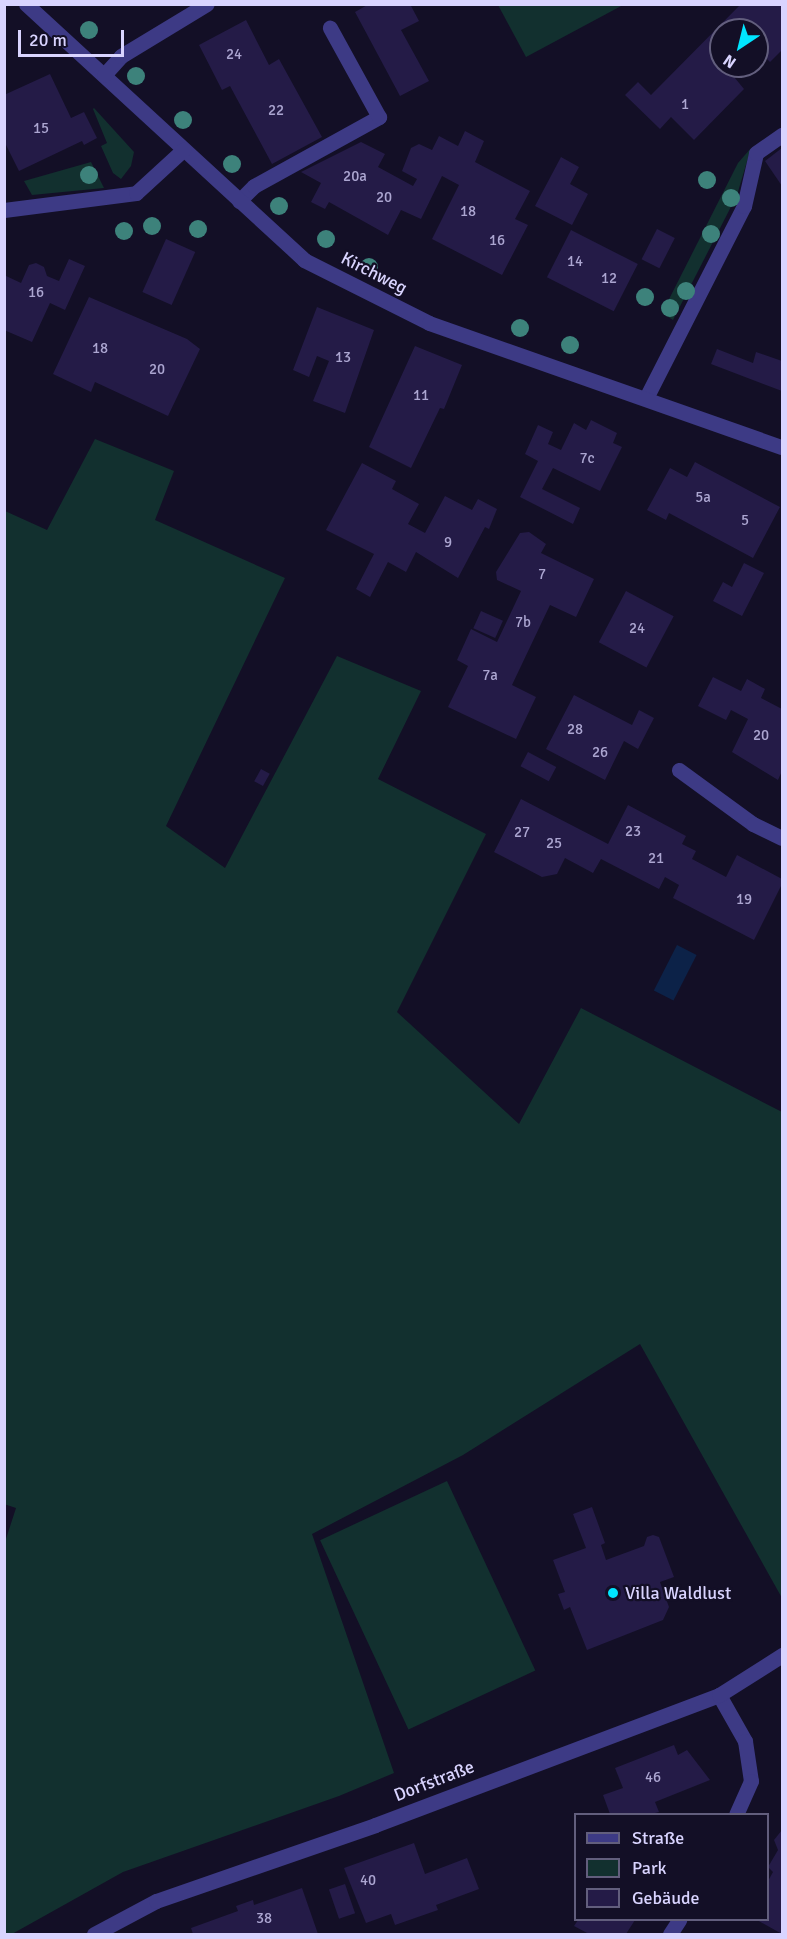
<!DOCTYPE html>
<html>
<head>
<meta charset="utf-8">
<style>
	body { margin:0 }
	#map { position:relative; width:787px; height:1939px; overflow:hidden; background:#130f26; font-family:Signika,sans-serif }
	div>[style] { position:absolute }
	[style*='--x'] { left:calc(var(--x)*1px); top:calc(var(--y)*1px); width:calc(var(--w)*1px); rotate:calc(var(--a)*1deg) }
	.green>* { inset:0; background:#12302f; transform-origin:0 0 }
	.water>* { inset:0; background:#0c2248; transform-origin:0 0 }
	.building>* { inset:0; background:#241b47; transform-origin:0 0 }
	.service>* { height:15px; margin:-7.5px; padding:0 7.5px; transform-origin:7.5px; border-radius:7.5px; background:#3d3a85 }
	.minor>* { height:15px; margin:-7.5px; padding:0 7.5px; transform-origin:7.5px; border-radius:7.5px; background:#3d3a85 }
	.trees>* { width:18px; height:18px; margin:-9px; border-radius:50%; background:#3d827b }
	.dots>* { width:16px; height:16px; translate:-50% -50%; box-sizing:border-box; border:3px solid #130f26; border-radius:50% }
	span { translate:-50% -50%; white-space:nowrap; text-align:center; line-height:1.15; -webkit-text-stroke:4.5px #130f26; paint-order:stroke }
	.number-label { font-size:15px; color:#aca6d1 }
	.number-label span { -webkit-text-stroke-width:0 }
	.street-label { font-size:18px; color:#d9d4ff }
	.poi-label { font-size:18px; color:#d9d4ff }
	.left { translate:0 -50%; text-align:left }
	.frame { position:absolute; inset:0; border:6px solid #d9d4ff; pointer-events:none }
	.legend { position:absolute; left:574px; top:1813px; width:195px; height:108px; box-sizing:border-box; background:#130f26; border:2px solid #625e7d; margin:0; padding:8px 10px; list-style:none; font-size:18px; color:#d9d4ff }
	.legend li { display:flex; align-items:center; gap:12px; height:30px }
	.legend b { width:30px; border:2px solid #625e7d }
	.north { position:absolute; left:709px; top:18px; width:60px; height:60px; box-sizing:border-box; background:#130f26; border:2px solid #625e7d; border-radius:50%; rotate:215deg; font-size:16px; font-weight:700; line-height:24px; text-align:center; color:#d9d4ff }
	.north::after { content:''; display:block; margin:auto; width:21px; height:27px; background:#00e5ff; clip-path:polygon(50% 0,100% 100%,50% 72%,0 100%) }
	.scale { position:absolute; left:18px; top:30px; width:106px; height:27px; box-sizing:border-box; border:3px solid #d9d4ff; border-top:0; padding-left:8px; font-size:18px; line-height:21px; white-space:nowrap; color:#d9d4ff; -webkit-text-stroke:4px #130f26; paint-order:stroke }
</style>
</head>
<body>
<div id="map">
	<div class="green">
		<i style="clip-path:polygon(498px 5px,623px 5px,526px 57px)"></i>
		<i style="clip-path:polygon(93px 109px,94px 108px,134px 152px,131px 166px,121px 179px,113px 173px,101px 146px,107px 143px)"></i>
		<i style="clip-path:polygon(751px 148px,737px 195px,673px 320px,662px 313px,738px 163px)"></i>
		<i style="clip-path:polygon(91px 162px,104px 188px,32px 195px,24px 181px)"></i>
		<i style="clip-path:polygon(95px 439px,174px 471px,155px 520px,285px 578px,166px 826px,225px 868px,337px 656px,421px 691px,378px 779px,486px 834px,397px 1012px,519px 1124px,581px 1008px,782px 1112px,782px 1598px,640px 1344px,463px 1455px,312px 1534px,394px 1773px,339px 1796px,123px 1872px,12px 1934px,5px 1934px,4px 1545px,16px 1508px,4px 1504px,5px 511px,47px 530px)"></i>
		<i style="left:447px;top:1481px;width:209px;height:140px;rotate:65deg"></i>
	</div>
	<div class="water">
		<i style="left:677px;top:945px;width:22px;height:51px;rotate:27deg"></i>
	</div>
	<div class="building">
		<i style="clip-path:polygon(369px 4px,410px 4px,419px 21px,401px 30px,429px 81px,400px 96px,355px 12px)"></i>
		<i style="clip-path:polygon(740px 5px,782px 5px,782px 50px,770px 62px,757px 49px,757px 30px,721px 30px,721px 66px,725px 66px,744px 89px,694px 140px,671px 117px,660px 129px,625px 95px,638px 82px,651px 95px)"></i>
		<i style="clip-path:polygon(246px 20px,269px 65px,279px 59px,322px 137px,272px 164px,230px 86px,222px 90px,199px 45px)"></i>
		<i style="clip-path:polygon(50px 74px,71px 118px,84px 112px,97px 138px,84px 145px,82px 141px,19px 171px,4px 141px,4px 95px)"></i>
		<i style="clip-path:polygon(465px 131px,484px 141px,475px 162px,530px 191px,515px 219px,528px 225px,502px 275px,432px 239px,459px 185px,442px 176px,421px 219px,401px 210px,388px 235px,329px 202px,325px 209px,311px 202px,321px 183px,301px 172px,361px 142px,385px 154px,378px 167px,413px 186px,417px 179px,402px 171px,411px 148px,419px 144px,432px 150px,439px 136px,458px 146px)"></i>
		<i style="clip-path:polygon(782px 148px,782px 186px,765px 161px)"></i>
		<i style="clip-path:polygon(561px 157px,579px 167px,570px 184px,588px 194px,572px 225px,535px 206px)"></i>
		<i style="left:657px;top:229px;width:20px;height:34px;rotate:27deg"></i>
		<i style="left:571px;top:230px;width:75px;height:53px;rotate:27deg"></i>
		<i style="left:166px;top:239px;width:32px;height:58px;rotate:24deg"></i>
		<i style="clip-path:polygon(69px 259px,85px 266px,65px 310px,50px 303px,32px 342px,4px 330px,4px 275px,21px 283px,29px 265px,36px 263px,44px 267px,47px 276px,59px 281px)"></i>
		<i style="clip-path:polygon(89px 297px,187px 339px,200px 349px,168px 416px,95px 382px,91px 392px,53px 374px)"></i>
		<i style="clip-path:polygon(317px 307px,374px 330px,345px 413px,313px 401px,329px 361px,317px 356px,309px 377px,293px 370px)"></i>
		<i style="clip-path:polygon(415px 346px,462px 365px,444px 409px,440px 408px,411px 468px,369px 447px)"></i>
		<i style="clip-path:polygon(717px 349px,753px 363px,756px 352px,782px 361px,782px 391px,711px 364px)"></i>
		<i style="clip-path:polygon(591px 420px,617px 433px,613px 443px,622px 447px,600px 491px,553px 468px,542px 489px,580px 508px,573px 524px,520px 497px,538px 461px,525px 454px,538px 425px,553px 432px,548px 444px,561px 450px,574px 423px,586px 430px)"></i>
		<i style="clip-path:polygon(695px 462px,780px 507px,753px 558px,669px 513px,666px 520px,647px 510px,670px 468px,687px 477px)"></i>
		<i style="clip-path:polygon(362px 463px,396px 481px,392px 489px,419px 504px,408px 524px,425px 533px,445px 496px,472px 510px,478px 499px,497px 509px,489px 529px,485px 527px,458px 578px,416px 552px,406px 572px,388px 562px,370px 597px,356px 589px,374px 554px,326px 530px)"></i>
		<i style="clip-path:polygon(529px 532px,546px 544px,541px 553px,594px 579px,576px 617px,550px 605px,512px 685px,536px 697px,516px 739px,448px 707px,468px 666px,457px 660px,471px 629px,497px 642px,521px 591px,497px 580px,496px 572px,520px 533px)"></i>
		<i style="clip-path:polygon(744px 563px,764px 573px,742px 616px,713px 601px,723px 582px,732px 587px)"></i>
		<i style="left:626px;top:591px;width:54px;height:58px;rotate:28deg"></i>
		<i style="left:481px;top:611px;width:24px;height:19px;rotate:24deg"></i>
		<i style="clip-path:polygon(713px 677px,741px 691px,747px 679px,765px 689px,761px 698px,782px 709px,782px 771px,778px 780px,732px 752px,748px 719px,731px 710px,726px 720px,698px 706px)"></i>
		<i style="clip-path:polygon(574px 695px,632px 725px,639px 710px,654px 718px,638px 749px,624px 741px,605px 780px,546px 749px)"></i>
		<i style="left:528px;top:752px;width:32px;height:16px;rotate:28deg"></i>
		<i style="left:261px;top:769px;width:10px;height:14px;rotate:29deg"></i>
		<i style="clip-path:polygon(521px 799px,608px 844px,628px 805px,686px 836px,682px 844px,696px 851px,692px 859px,726px 877px,737px 855px,782px 879px,782px 884px,754px 940px,673px 898px,679px 885px,665px 877px,659px 889px,601px 859px,593px 873px,565px 858px,557px 874px,542px 877px,494px 852px)"></i>
		<i style="clip-path:polygon(592px 1507px,605px 1543px,601px 1545px,606px 1560px,644px 1546px,647px 1537px,653px 1535px,659px 1537px,674px 1577px,660px 1582px,669px 1607px,663px 1620px,587px 1650px,570px 1607px,564px 1610px,558px 1594px,565px 1592px,553px 1560px,586px 1548px,573px 1514px)"></i>
		<i style="clip-path:polygon(674px 1745px,678px 1755px,687px 1750px,710px 1780px,655px 1802px,659px 1812px,651px 1814px,610px 1814px,603px 1795px,623px 1788px,615px 1768px)"></i>
		<i style="clip-path:polygon(782px 1830px,782px 1934px,757px 1920px,768px 1920px,768px 1881px,773px 1872px,768px 1867px,778px 1850px,774px 1840px)"></i>
		<i style="clip-path:polygon(414px 1843px,425px 1874px,467px 1858px,479px 1889px,436px 1905px,438px 1910px,395px 1925px,391px 1914px,366px 1923px,344px 1868px)"></i>
		<i style="left:345px;top:1884px;width:31px;height:17px;rotate:71deg"></i>
		<i style="clip-path:polygon(302px 1888px,318px 1934px,193px 1934px,191px 1928px,238px 1911px,236px 1906px,253px 1900px,254px 1905px)"></i>
		<i style="clip-path:polygon(578px 1920px,635px 1920px,626px 1934px,589px 1934px,574px 1926px)"></i>
	</div>
	<div class="service">
		<i style="--x:239;--y:201;--w:21;--a:-45"></i>
		<i style="--x:254;--y:186;--w:143;--a:-28.9"></i>
		<i style="--x:379;--y:117;--w:102;--a:-118.8"></i>
		<i style="--x:646;--y:398;--w:216;--a:-63"></i>
		<i style="--x:744;--y:206;--w:54;--a:-77.2"></i>
		<i style="--x:756;--y:153;--w:32;--a:-35"></i>
	</div>
	<div class="minor">
		<i style="--x:26;--y:4;--w:378;--a:42.6"></i>
		<i style="--x:304;--y:260;--w:140;--a:26.7"></i>
		<i style="--x:429;--y:323;--w:374;--a:19.4"></i>
		<i style="--x:104;--y:75;--w:25;--a:-48"></i>
		<i style="--x:121;--y:56;--w:100;--a:-31.2"></i>
		<i style="--x:4;--y:210;--w:133;--a:-7.3"></i>
		<i style="--x:136;--y:193;--w:64;--a:-42.5"></i>
		<i style="--x:679;--y:770;--w:92;--a:36.1"></i>
		<i style="--x:753;--y:824;--w:32;--a:26"></i>
		<i style="--x:719;--y:1695;--w:53;--a:60.5"></i>
		<i style="--x:745;--y:1741;--w:40;--a:81.5"></i>
		<i style="--x:751;--y:1781;--w:36;--a:114"></i>
		<i style="--x:94;--y:1934;--w:70;--a:-28"></i>
		<i style="--x:156;--y:1901;--w:232;--a:-19.1"></i>
		<i style="--x:375;--y:1825;--w:368;--a:-20.7"></i>
		<i style="--x:719;--y:1695;--w:75;--a:-32.4"></i>
		<i style="--x:670;--y:1934;--w:17;--a:-57"></i>
	</div>
	<div class="trees">
		<i style="left:89px;top:30px"></i>
		<i style="left:136px;top:76px"></i>
		<i style="left:183px;top:120px"></i>
		<i style="left:232px;top:164px"></i>
		<i style="left:89px;top:175px"></i>
		<i style="left:707px;top:180px"></i>
		<i style="left:731px;top:198px"></i>
		<i style="left:279px;top:206px"></i>
		<i style="left:152px;top:226px"></i>
		<i style="left:198px;top:229px"></i>
		<i style="left:124px;top:231px"></i>
		<i style="left:711px;top:234px"></i>
		<i style="left:326px;top:239px"></i>
		<i style="left:369px;top:267px"></i>
		<i style="left:686px;top:291px"></i>
		<i style="left:645px;top:297px"></i>
		<i style="left:670px;top:308px"></i>
		<i style="left:520px;top:328px"></i>
		<i style="left:570px;top:345px"></i>
	</div>
	<div class="dots">
		<i style="left:613px;top:1593px;background:#00e5ff"></i>
	</div>
	<div class="number-label">
		<span style="left:234px;top:55px">24</span>
		<span style="left:685px;top:105px">1</span>
		<span style="left:276px;top:111px">22</span>
		<span style="left:41px;top:129px">15</span>
		<span style="left:355px;top:177px">20a</span>
		<span style="left:384px;top:198px">20</span>
		<span style="left:468px;top:212px">18</span>
		<span style="left:497px;top:241px">16</span>
		<span style="left:575px;top:262px">14</span>
		<span style="left:609px;top:279px">12</span>
		<span style="left:36px;top:293px">16</span>
		<span style="left:100px;top:349px">18</span>
		<span style="left:343px;top:358px">13</span>
		<span style="left:157px;top:370px">20</span>
		<span style="left:421px;top:396px">11</span>
		<span style="left:587px;top:459px">7c</span>
		<span style="left:703px;top:498px">5a</span>
		<span style="left:745px;top:521px">5</span>
		<span style="left:448px;top:543px">9</span>
		<span style="left:542px;top:575px">7</span>
		<span style="left:523px;top:623px">7b</span>
		<span style="left:637px;top:629px">24</span>
		<span style="left:490px;top:676px">7a</span>
		<span style="left:575px;top:730px">28</span>
		<span style="left:761px;top:736px">20</span>
		<span style="left:600px;top:753px">26</span>
		<span style="left:633px;top:832px">23</span>
		<span style="left:522px;top:833px">27</span>
		<span style="left:554px;top:844px">25</span>
		<span style="left:656px;top:859px">21</span>
		<span style="left:744px;top:900px">19</span>
		<span style="left:653px;top:1778px">46</span>
		<span style="left:368px;top:1881px">40</span>
		<span style="left:264px;top:1919px">38</span>
	</div>
	<div class="street-label">
		<span style="left:374px;top:273px;rotate:27deg">Kirchweg</span>
		<span style="left:434px;top:1781px;rotate:-21deg">Dorfstraße</span>
	</div>
	<div class="poi-label">
		<span class="left" style="left:625px;top:1593px">Villa Waldlust</span>
	</div>
	<div class="frame"></div>
	<ul class="legend">
	<li><b style="height:8px;background:#3d3a85"></b>Straße</li>
	<li><b style="height:16px;background:#12302f"></b>Park</li>
	<li><b style="height:16px;background:#241b47"></b>Gebäude</li>
	</ul>
	<div class="north">N</div>
	<div class="scale">20 m</div>
</div>
</body>
</html>
